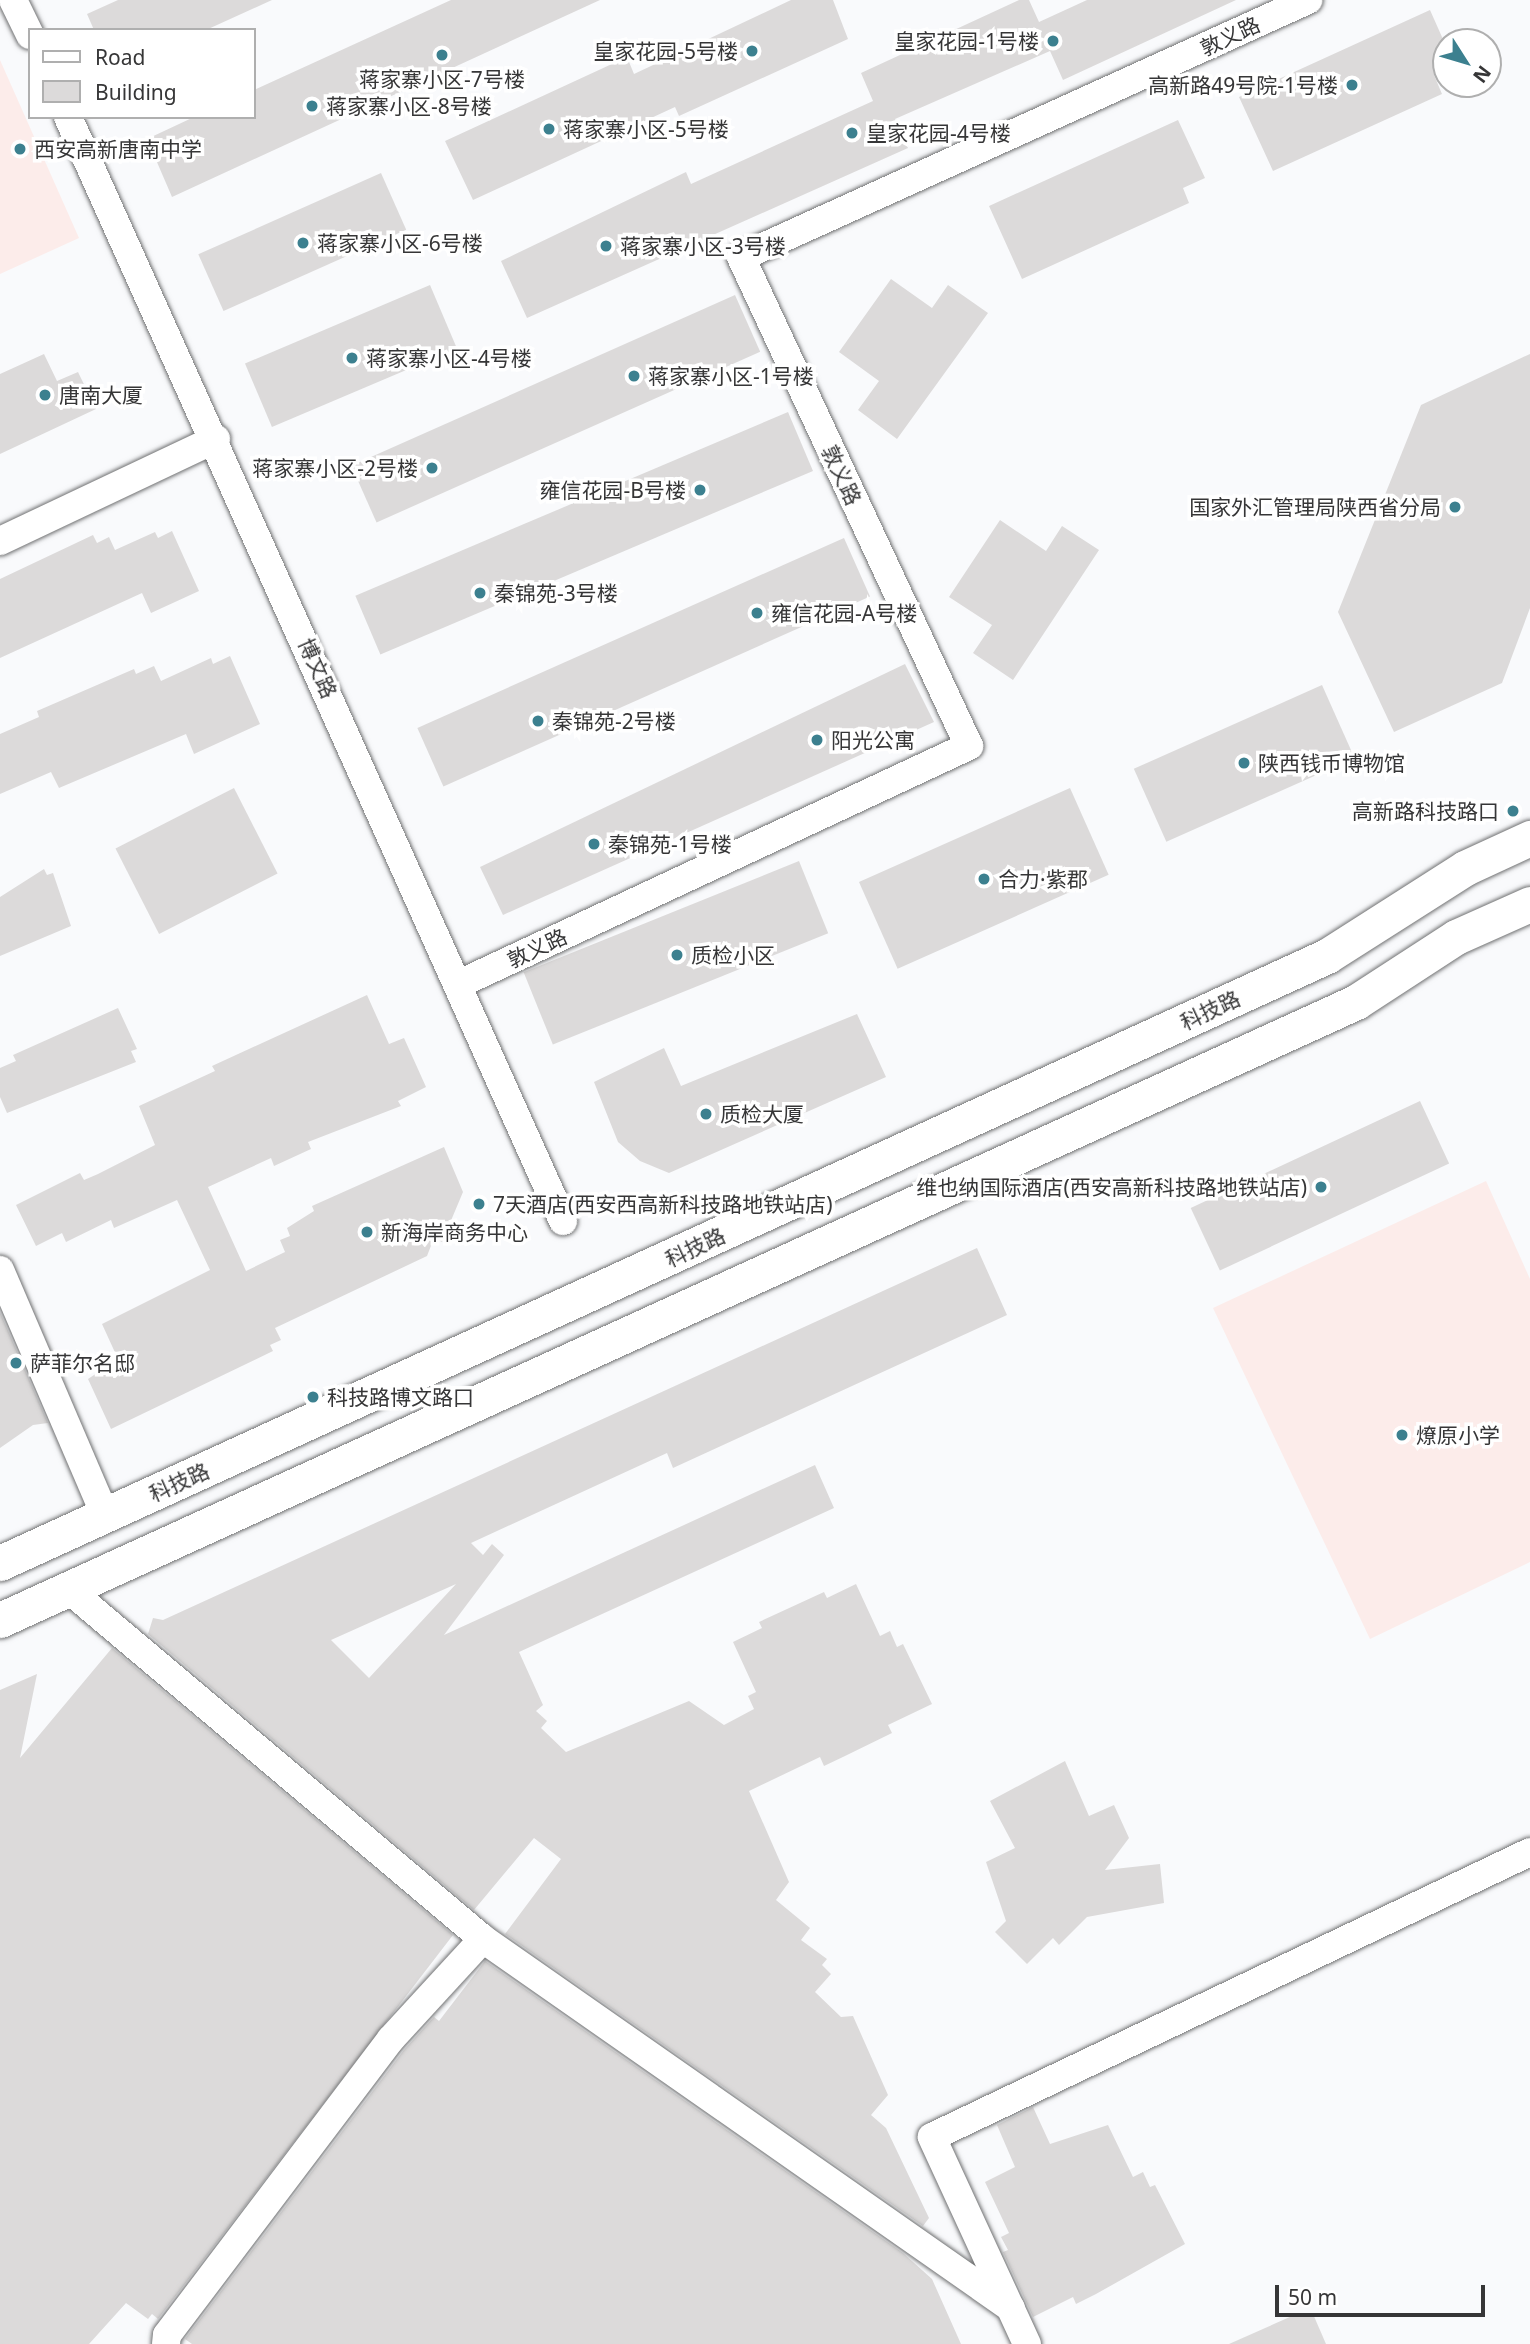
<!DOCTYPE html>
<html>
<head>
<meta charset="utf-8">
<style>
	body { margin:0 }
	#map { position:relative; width:1530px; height:2344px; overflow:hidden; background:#f9fafc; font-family:"Noto Sans","Noto Sans SC",sans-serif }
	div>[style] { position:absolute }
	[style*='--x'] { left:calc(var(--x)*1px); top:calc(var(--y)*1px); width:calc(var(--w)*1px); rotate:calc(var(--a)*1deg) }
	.education>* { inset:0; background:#fcecea }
	.building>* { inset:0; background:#dcdada; transform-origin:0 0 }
	.roads { filter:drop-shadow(0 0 2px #707172) drop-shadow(0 0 2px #707172) }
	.minor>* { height:28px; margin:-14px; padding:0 14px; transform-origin:14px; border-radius:14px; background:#fff }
	.major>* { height:35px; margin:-17.5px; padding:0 17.5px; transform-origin:17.5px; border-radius:17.5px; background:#fff }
	.dots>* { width:19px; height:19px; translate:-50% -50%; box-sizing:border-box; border:4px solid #fff; border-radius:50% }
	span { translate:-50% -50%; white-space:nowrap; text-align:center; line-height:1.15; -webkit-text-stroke:7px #fff; paint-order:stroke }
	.street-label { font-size:21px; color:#363637 }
	.poi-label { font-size:21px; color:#363637 }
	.right { translate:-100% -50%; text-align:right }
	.left { translate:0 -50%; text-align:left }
	.legend { position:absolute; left:28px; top:28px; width:228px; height:91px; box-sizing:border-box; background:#fff; border:2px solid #afafaf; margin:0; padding:9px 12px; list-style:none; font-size:21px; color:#363637 }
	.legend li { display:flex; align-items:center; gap:14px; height:35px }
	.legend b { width:35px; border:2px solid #afafaf }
	.north { position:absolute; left:1432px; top:28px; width:70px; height:70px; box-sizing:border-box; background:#fff; border:2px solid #afafaf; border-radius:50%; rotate:127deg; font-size:19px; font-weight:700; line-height:28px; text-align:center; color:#363637 }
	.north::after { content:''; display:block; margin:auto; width:24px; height:32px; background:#3c808f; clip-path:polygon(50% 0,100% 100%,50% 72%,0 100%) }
	.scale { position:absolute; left:1275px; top:2285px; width:210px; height:32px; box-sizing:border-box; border:4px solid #363637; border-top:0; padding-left:9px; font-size:21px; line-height:24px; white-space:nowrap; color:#363637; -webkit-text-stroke:5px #fff; paint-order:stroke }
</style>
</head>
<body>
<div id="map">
	<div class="education">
		<i style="clip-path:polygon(0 60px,79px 238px,0 274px)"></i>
		<i style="clip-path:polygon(1486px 1181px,1530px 1279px,1530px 1562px,1370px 1639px,1213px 1308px)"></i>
	</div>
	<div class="building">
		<i style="clip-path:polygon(118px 0,272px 0,206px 30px,94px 30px,87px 14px)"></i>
		<i style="clip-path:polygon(451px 0,600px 0,172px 197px,147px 139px,194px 117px,254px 117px,254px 90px)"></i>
		<i style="clip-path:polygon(791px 0,833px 0,848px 39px,679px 116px,675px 107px,473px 200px,445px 141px,627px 57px,634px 74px)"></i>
		<i style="clip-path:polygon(1019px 0,1029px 0,1039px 22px,1087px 0,1236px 0,1063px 80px,1050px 51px,895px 119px,908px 148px,527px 318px,501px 261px,686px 172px,691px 184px,873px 101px,861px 73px)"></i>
		<i style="clip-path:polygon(1430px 10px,1446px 46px,1446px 70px,1434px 75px,1442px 94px,1273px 171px,1239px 97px)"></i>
		<i style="clip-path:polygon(1178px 120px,1205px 178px,1183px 188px,1189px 203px,1022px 279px,989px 206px)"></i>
		<i style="left:381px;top:173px;width:62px;height:200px;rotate:66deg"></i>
		<i style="clip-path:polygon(891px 279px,932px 308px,948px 285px,988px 313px,897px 439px,858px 410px,879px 381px,839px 352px)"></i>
		<i style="left:430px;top:285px;width:69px;height:201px;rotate:67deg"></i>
		<i style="left:735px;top:295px;width:62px;height:420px;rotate:66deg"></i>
		<i style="clip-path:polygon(44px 354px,57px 381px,78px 372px,96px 409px,0 454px,0 374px)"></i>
		<i style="clip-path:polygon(1530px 354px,1530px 608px,1502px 683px,1394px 732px,1338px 612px,1421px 405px)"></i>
		<i style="left:788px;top:412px;width:64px;height:470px;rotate:67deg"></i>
		<i style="clip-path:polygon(1000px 520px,1046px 551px,1062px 526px,1099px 550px,1013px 680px,973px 653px,992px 625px,949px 597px)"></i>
		<i style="clip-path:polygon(172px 531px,199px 591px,151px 613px,142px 593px,0 658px,0 579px,93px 535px,97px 543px,109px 537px,115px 550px,155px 532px,158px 538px)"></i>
		<i style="left:844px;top:538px;width:64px;height:467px;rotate:66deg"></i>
		<i style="clip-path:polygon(230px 656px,260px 724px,194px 754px,186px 734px,59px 788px,51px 772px,0 794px,0 734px,39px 717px,37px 711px,134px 669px,136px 674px,154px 666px,161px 681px,211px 658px,213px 664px)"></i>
		<i style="clip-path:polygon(905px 664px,934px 722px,503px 915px,480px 867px)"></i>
		<i style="left:1322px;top:685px;width:80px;height:206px;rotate:66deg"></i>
		<i style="left:234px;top:788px;width:96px;height:133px;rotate:63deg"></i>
		<i style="left:1070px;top:788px;width:95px;height:231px;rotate:66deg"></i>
		<i style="left:799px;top:861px;width:78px;height:297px;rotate:68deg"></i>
		<i style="clip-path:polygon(44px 869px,47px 875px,53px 873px,71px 926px,0 956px,0 897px)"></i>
		<i style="clip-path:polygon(367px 995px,389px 1044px,404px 1038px,426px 1087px,398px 1101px,401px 1106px,308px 1142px,311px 1149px,274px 1166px,271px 1158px,208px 1187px,246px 1271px,285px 1252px,280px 1240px,290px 1236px,287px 1228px,314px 1211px,312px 1206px,444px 1147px,463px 1192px,442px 1242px,434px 1238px,427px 1256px,275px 1328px,281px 1340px,270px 1345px,273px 1351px,111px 1429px,88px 1379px,118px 1359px,102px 1324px,210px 1270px,177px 1200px,114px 1228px,111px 1220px,66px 1242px,62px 1233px,36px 1246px,16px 1205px,80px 1173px,84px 1180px,98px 1174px,155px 1145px,139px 1106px,215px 1071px,212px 1066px)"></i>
		<i style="clip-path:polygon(118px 1008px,137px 1049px,131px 1051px,136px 1062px,7px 1113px,0 1097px,0 1068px,16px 1061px,13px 1055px)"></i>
		<i style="clip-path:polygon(857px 1014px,886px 1077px,669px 1173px,640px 1161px,618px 1142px,594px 1082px,664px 1048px,681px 1086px)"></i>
		<i style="left:1420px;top:1101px;width:69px;height:253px;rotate:65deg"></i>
		<i style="clip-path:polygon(evenodd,977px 1248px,1007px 1315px,673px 1468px,667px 1453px,471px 1543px,483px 1555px,492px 1544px,504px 1555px,444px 1635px,815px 1465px,834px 1508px,519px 1652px,543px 1705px,536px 1711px,547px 1721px,541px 1728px,566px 1752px,689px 1701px,724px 1725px,754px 1709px,748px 1696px,756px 1692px,733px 1642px,762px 1628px,759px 1622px,824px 1592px,827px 1598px,856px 1584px,880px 1636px,890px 1631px,897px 1647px,903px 1644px,932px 1704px,888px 1725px,892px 1733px,845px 1756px,824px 1766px,820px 1757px,749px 1791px,789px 1882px,776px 1900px,810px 1928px,801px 1940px,827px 1959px,822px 1965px,831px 1974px,815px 1992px,841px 2017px,853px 2016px,888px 2095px,871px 2115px,886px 2128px,929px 2218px,923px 2226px,505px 1934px,561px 1859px,534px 1838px,474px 1910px,148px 1634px,153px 1618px,163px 1620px,977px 1248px,456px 1584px,369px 1678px,331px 1640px,456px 1584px)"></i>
		<i style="clip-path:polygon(0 1312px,48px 1423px,33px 1425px,0 1448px)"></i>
		<i style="clip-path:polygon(112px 1648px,453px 1935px,158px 2319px,152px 2314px,148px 2319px,126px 2303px,89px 2344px,0 2344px,0 1690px,37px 1674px,20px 1758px)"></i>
		<i style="clip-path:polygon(1065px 1761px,1089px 1816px,1114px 1805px,1129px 1838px,1105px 1870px,1160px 1864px,1164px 1903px,1087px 1917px,1059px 1945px,1053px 1938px,1027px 1964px,995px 1932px,1006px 1921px,986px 1862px,1015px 1848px,990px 1801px)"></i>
		<i style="clip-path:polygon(485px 1961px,903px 2253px,932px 2279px,961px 2344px,192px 2344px,185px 2339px,404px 2050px,434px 2017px,439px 2021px)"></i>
		<i style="clip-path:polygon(1033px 2107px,1050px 2144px,1108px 2125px,1133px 2177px,1143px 2172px,1150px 2187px,1155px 2185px,1185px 2244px,1096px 2294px,1076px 2304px,1073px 2297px,1033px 2317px,1003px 2252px,1008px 2250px,1001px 2237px,1009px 2233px,985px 2182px,1015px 2167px,997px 2125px)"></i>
		<i style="clip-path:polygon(1313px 2314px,1326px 2344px,1229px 2344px,1292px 2316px)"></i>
	</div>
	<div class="roads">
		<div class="minor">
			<i style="--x:13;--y:0;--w:39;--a:64"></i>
			<i style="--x:68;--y:117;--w:1210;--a:65.85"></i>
			<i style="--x:0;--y:541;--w:239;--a:-25.3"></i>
			<i style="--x:459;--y:984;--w:563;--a:-25.02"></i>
			<i style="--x:969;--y:746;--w:540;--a:-115"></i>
			<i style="--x:741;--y:257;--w:623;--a:-24.38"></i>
			<i style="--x:0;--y:1270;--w:267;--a:66.8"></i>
			<i style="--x:68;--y:1589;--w:543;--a:40.14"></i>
			<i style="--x:483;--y:1939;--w:644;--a:34.95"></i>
			<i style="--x:166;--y:2344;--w:9;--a:-84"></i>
			<i style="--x:167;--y:2335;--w:371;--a:-52.9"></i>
			<i style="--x:391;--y:2039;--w:136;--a:-47.4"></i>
			<i style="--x:1027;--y:2344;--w:228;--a:-114.7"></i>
			<i style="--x:932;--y:2137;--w:662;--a:-25.48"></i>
		</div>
		<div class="major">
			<i style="--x:0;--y:1563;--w:1459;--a:-24.58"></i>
			<i style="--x:1327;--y:956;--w:164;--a:-32.5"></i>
			<i style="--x:1465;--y:868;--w:72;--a:-24.8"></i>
			<i style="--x:0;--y:1620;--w:1490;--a:-24.5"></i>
			<i style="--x:1356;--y:1002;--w:119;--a:-33"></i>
			<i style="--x:1456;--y:937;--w:81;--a:-24"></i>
		</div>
	</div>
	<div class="dots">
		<i style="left:1053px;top:41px;background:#3c808f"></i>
		<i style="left:752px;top:51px;background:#3c808f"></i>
		<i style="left:442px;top:55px;background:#3c808f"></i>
		<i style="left:1352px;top:85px;background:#3c808f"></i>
		<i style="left:312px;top:106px;background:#3c808f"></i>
		<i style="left:549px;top:129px;background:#3c808f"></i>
		<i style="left:852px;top:133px;background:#3c808f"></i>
		<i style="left:20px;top:149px;background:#3c808f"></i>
		<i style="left:303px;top:243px;background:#3c808f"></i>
		<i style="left:606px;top:246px;background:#3c808f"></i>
		<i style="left:352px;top:358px;background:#3c808f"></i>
		<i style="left:634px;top:376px;background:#3c808f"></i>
		<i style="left:45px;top:395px;background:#3c808f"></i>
		<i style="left:432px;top:468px;background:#3c808f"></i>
		<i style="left:700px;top:490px;background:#3c808f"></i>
		<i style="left:1455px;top:507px;background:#3c808f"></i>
		<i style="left:480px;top:593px;background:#3c808f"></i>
		<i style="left:757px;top:613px;background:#3c808f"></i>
		<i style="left:538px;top:721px;background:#3c808f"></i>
		<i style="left:817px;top:740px;background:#3c808f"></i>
		<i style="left:1244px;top:763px;background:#3c808f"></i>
		<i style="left:1513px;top:811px;background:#3c808f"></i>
		<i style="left:594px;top:844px;background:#3c808f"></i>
		<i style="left:984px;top:879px;background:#3c808f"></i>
		<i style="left:677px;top:955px;background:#3c808f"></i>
		<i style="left:706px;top:1114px;background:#3c808f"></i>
		<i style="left:1321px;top:1187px;background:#3c808f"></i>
		<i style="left:479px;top:1204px;background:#3c808f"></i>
		<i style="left:367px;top:1232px;background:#3c808f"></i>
		<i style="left:16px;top:1363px;background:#3c808f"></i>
		<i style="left:313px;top:1397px;background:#3c808f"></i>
		<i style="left:1402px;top:1435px;background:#3c808f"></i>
	</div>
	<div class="street-label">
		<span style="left:1230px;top:36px;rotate:-25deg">敦义路</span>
		<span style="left:842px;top:475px;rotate:65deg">敦义路</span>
		<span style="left:318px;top:668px;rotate:66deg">博文路</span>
		<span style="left:537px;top:948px;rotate:-25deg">敦义路</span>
		<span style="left:1210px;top:1010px;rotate:-25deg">科技路</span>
		<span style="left:695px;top:1247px;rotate:-25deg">科技路</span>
		<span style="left:179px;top:1482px;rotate:-24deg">科技路</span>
	</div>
	<div class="poi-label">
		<span class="right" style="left:1039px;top:41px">皇家花园-1号楼</span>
		<span class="right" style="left:738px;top:51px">皇家花园-5号楼</span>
		<span style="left:442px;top:79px">蒋家寨小区-7号楼</span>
		<span class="right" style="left:1338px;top:85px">高新路49号院-1号楼</span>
		<span class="left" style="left:326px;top:106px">蒋家寨小区-8号楼</span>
		<span class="left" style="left:563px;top:129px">蒋家寨小区-5号楼</span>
		<span class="left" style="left:866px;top:133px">皇家花园-4号楼</span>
		<span class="left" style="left:34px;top:149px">西安高新唐南中学</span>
		<span class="left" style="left:317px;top:243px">蒋家寨小区-6号楼</span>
		<span class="left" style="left:620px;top:246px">蒋家寨小区-3号楼</span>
		<span class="left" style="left:366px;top:358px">蒋家寨小区-4号楼</span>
		<span class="left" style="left:648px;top:376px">蒋家寨小区-1号楼</span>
		<span class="left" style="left:59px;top:395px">唐南大厦</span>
		<span class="right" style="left:418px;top:468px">蒋家寨小区-2号楼</span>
		<span class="right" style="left:686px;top:490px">雍信花园-B号楼</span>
		<span class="right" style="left:1441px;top:507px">国家外汇管理局陕西省分局</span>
		<span class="left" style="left:494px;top:593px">秦锦苑-3号楼</span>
		<span class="left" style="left:771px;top:613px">雍信花园-A号楼</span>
		<span class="left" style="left:552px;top:721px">秦锦苑-2号楼</span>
		<span class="left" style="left:831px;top:740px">阳光公寓</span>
		<span class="left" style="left:1258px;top:763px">陕西钱币博物馆</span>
		<span class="right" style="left:1499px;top:811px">高新路科技路口</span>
		<span class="left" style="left:608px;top:844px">秦锦苑-1号楼</span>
		<span class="left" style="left:998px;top:879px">合力·紫郡</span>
		<span class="left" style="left:691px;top:955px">质检小区</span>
		<span class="left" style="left:720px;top:1114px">质检大厦</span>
		<span class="right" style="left:1307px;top:1187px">维也纳国际酒店(西安高新科技路地铁站店)</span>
		<span class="left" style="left:493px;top:1204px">7天酒店(西安西高新科技路地铁站店)</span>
		<span class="left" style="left:381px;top:1232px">新海岸商务中心</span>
		<span class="left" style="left:30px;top:1363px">萨菲尔名邸</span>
		<span class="left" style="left:327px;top:1397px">科技路博文路口</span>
		<span class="left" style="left:1416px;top:1435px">燎原小学</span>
	</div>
	<ul class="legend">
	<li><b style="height:9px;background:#fff"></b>Road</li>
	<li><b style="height:19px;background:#dcdada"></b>Building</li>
	</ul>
	<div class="north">N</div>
	<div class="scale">50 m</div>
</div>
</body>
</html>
